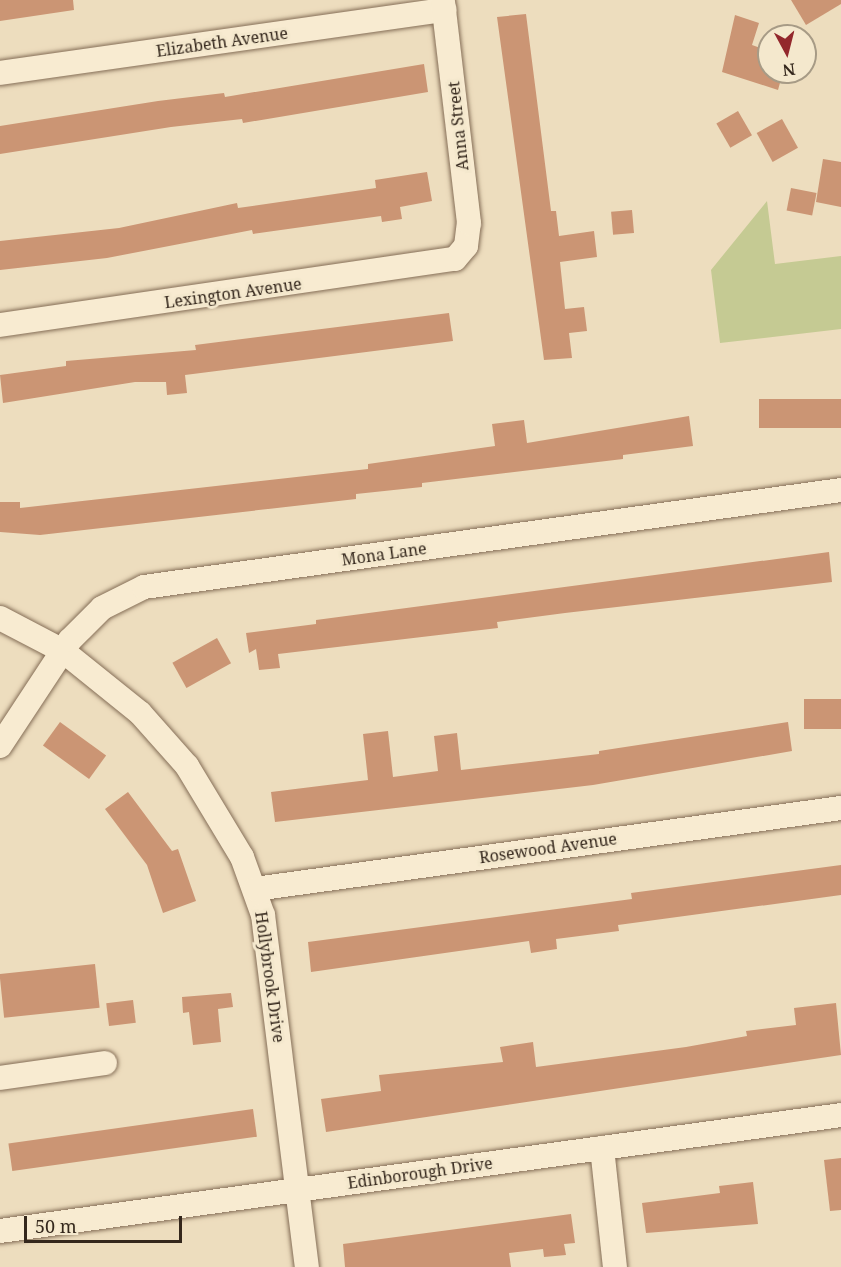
<!DOCTYPE html>
<html>
<head>
<meta charset="utf-8">
<style>
	body { margin:0 }
	#map { position:relative; width:841px; height:1267px; overflow:hidden; background:#edddbe; font-family:"Noto Serif",serif }
	div>[style] { position:absolute }
	[style*='--x'] { left:calc(var(--x)*1px); top:calc(var(--y)*1px); width:calc(var(--w)*1px); rotate:calc(var(--a)*1deg) }
	.green>* { inset:0; background:#c5ca93 }
	.building>* { inset:0; background:#cb9574; transform-origin:0 0 }
	.roads { filter:drop-shadow(0 0 2px #856e57) drop-shadow(0 0 2px #856e57) }
	.minor>* { height:24px; margin:-12px; padding:0 12px; transform-origin:12px; border-radius:12px; background:#f8ebd1 }
	span { translate:-50% -50%; white-space:nowrap; text-align:center; line-height:1.15; -webkit-text-stroke:6px #f4e8cd; paint-order:stroke }
	.street-label { font-size:16px; color:#34271c }
	.north { position:absolute; left:757px; top:24px; width:60px; height:60px; box-sizing:border-box; background:#f4e8cd; border:2px solid #a79b86; border-radius:50%; rotate:173deg; font-size:16px; font-weight:700; line-height:24px; text-align:center; color:#34271c }
	.north::after { content:''; display:block; margin:auto; width:21px; height:27px; background:#93282c; clip-path:polygon(50% 0,100% 100%,50% 72%,0 100%) }
	.scale { position:absolute; left:24px; top:1216px; width:158px; height:27px; box-sizing:border-box; border:3px solid #34271c; border-top:0; padding-left:8px; font-size:18px; line-height:21px; white-space:nowrap; color:#34271c; -webkit-text-stroke:4px #f4e8cd; paint-order:stroke }
</style>
</head>
<body>
<div id="map">
	<div class="green">
		<i style="clip-path:polygon(767px 201px,775px 264px,841px 256px,841px 329px,720px 343px,711px 270px)"></i>
	</div>
	<div class="building">
		<i style="clip-path:polygon(0 0,73px 0,74px 10px,0 21px)"></i>
		<i style="clip-path:polygon(791px 0,841px 0,841px 4px,806px 25px)"></i>
		<i style="clip-path:polygon(526px 14px,551px 211px,556px 211px,559px 236px,594px 231px,597px 257px,560px 262px,565px 309px,584px 307px,587px 331px,569px 333px,572px 358px,544px 360px,497px 17px)"></i>
		<i style="clip-path:polygon(735px 15px,759px 23px,752px 45px,769px 51px,769px 72px,783px 72px,778px 90px,722px 72px)"></i>
		<i style="clip-path:polygon(424px 64px,428px 92px,243px 123px,242px 119px,171px 127px,0 154px,0 126px,158px 101px,224px 93px,225px 97px)"></i>
		<i style="left:738px;top:111px;width:28px;height:25px;rotate:60deg"></i>
		<i style="left:782px;top:119px;width:33px;height:29px;rotate:61deg"></i>
		<i style="clip-path:polygon(823px 159px,841px 162px,841px 207px,816px 202px)"></i>
		<i style="clip-path:polygon(427px 172px,432px 201px,400px 207px,402px 219px,382px 222px,381px 216px,253px 234px,252px 230px,107px 258px,0 270px,0 241px,119px 228px,237px 203px,238px 208px,376px 188px,375px 180px)"></i>
		<i style="left:791px;top:188px;width:26px;height:23px;rotate:11deg"></i>
		<i style="left:632px;top:210px;width:23px;height:21px;rotate:85deg"></i>
		<i style="clip-path:polygon(449px 313px,453px 341px,185px 375px,187px 393px,167px 395px,166px 382px,135px 382px,3px 403px,0 375px,66px 366px,66px 361px,196px 350px,195px 345px)"></i>
		<i style="left:841px;top:399px;width:29px;height:82px;rotate:90deg"></i>
		<i style="clip-path:polygon(689px 416px,693px 446px,623px 455px,623px 459px,422px 483px,422px 487px,356px 494px,356px 499px,40px 535px,0 532px,0 502px,20px 502px,20px 508px,368px 469px,368px 464px,495px 446px,492px 424px,524px 420px,527px 443px)"></i>
		<i style="clip-path:polygon(829px 552px,832px 582px,565px 613px,497px 622px,498px 628px,278px 654px,280px 668px,259px 670px,256px 649px,249px 653px,246px 633px,316px 624px,316px 620px)"></i>
		<i style="left:217px;top:638px;width:29px;height:51px;rotate:61deg"></i>
		<i style="left:841px;top:699px;width:30px;height:37px;rotate:90deg"></i>
		<i style="left:60px;top:722px;width:57px;height:29px;rotate:36deg"></i>
		<i style="clip-path:polygon(788px 722px,792px 751px,593px 785px,275px 822px,271px 792px,368px 780px,363px 734px,388px 731px,393px 777px,438px 771px,434px 736px,457px 733px,461px 770px,599px 754px,599px 751px)"></i>
		<i style="clip-path:polygon(128px 792px,172px 851px,178px 849px,196px 901px,163px 913px,147px 865px,105px 809px)"></i>
		<i style="clip-path:polygon(841px 865px,841px 895px,618px 925px,619px 931px,556px 939px,557px 949px,531px 953px,529px 941px,311px 972px,308px 942px,632px 899px,631px 893px)"></i>
		<i style="left:95px;top:964px;width:44px;height:96px;rotate:84deg"></i>
		<i style="clip-path:polygon(231px 993px,233px 1007px,218px 1009px,221px 1042px,193px 1045px,189px 1012px,183px 1013px,182px 997px)"></i>
		<i style="left:133px;top:1000px;width:23px;height:27px;rotate:83deg"></i>
		<i style="clip-path:polygon(836px 1003px,841px 1055px,326px 1132px,321px 1099px,381px 1091px,379px 1075px,503px 1062px,500px 1047px,533px 1042px,536px 1067px,686px 1047px,747px 1036px,746px 1031px,796px 1025px,794px 1008px)"></i>
		<i style="left:253px;top:1109px;width:28px;height:247px;rotate:82deg"></i>
		<i style="clip-path:polygon(841px 1158px,841px 1210px,830px 1211px,824px 1160px)"></i>
		<i style="clip-path:polygon(753px 1182px,758px 1224px,646px 1233px,642px 1203px,720px 1193px,719px 1186px)"></i>
		<i style="clip-path:polygon(571px 1214px,575px 1243px,564px 1244px,566px 1255px,544px 1257px,543px 1249px,509px 1253px,511px 1267px,345px 1267px,343px 1244px)"></i>
	</div>
	<div class="roads">
		<div class="minor">
			<i style="--x:0;--y:73;--w:449;--a:-8.1"></i>
			<i style="--x:0;--y:325;--w:460;--a:-8.3"></i>
			<i style="--x:455;--y:259;--w:17;--a:-50"></i>
			<i style="--x:466;--y:246;--w:23;--a:-83"></i>
			<i style="--x:469;--y:223;--w:225;--a:-96.7"></i>
			<i style="--x:0;--y:618;--w:71;--a:27.6"></i>
			<i style="--x:63;--y:651;--w:99;--a:38.8"></i>
			<i style="--x:140;--y:713;--w:71;--a:48.4"></i>
			<i style="--x:187;--y:766;--w:106;--a:58.9"></i>
			<i style="--x:242;--y:857;--w:62;--a:70.1"></i>
			<i style="--x:263;--y:915;--w:355;--a:82.9"></i>
			<i style="--x:0;--y:746;--w:127;--a:-56.6"></i>
			<i style="--x:70;--y:640;--w:45;--a:-45"></i>
			<i style="--x:102;--y:608;--w:47;--a:-26.6"></i>
			<i style="--x:144;--y:587;--w:704;--a:-7.92"></i>
			<i style="--x:255;--y:889;--w:592;--a:-7.87"></i>
			<i style="--x:0;--y:1078;--w:106;--a:-8.1"></i>
			<i style="--x:602;--y:1148;--w:120;--a:83.8"></i>
			<i style="--x:0;--y:1231;--w:849;--a:-7.85"></i>
		</div>
	</div>
	<div class="street-label">
		<span style="left:222px;top:42px;rotate:-8deg">Elizabeth Avenue</span>
		<span style="left:458px;top:126px;rotate:-96deg">Anna Street</span>
		<span style="left:233px;top:293px;rotate:-8deg">Lexington Avenue</span>
		<span style="left:384px;top:554px;rotate:-8deg">Mona Lane</span>
		<span style="left:548px;top:848px;rotate:-8deg">Rosewood Avenue</span>
		<span style="left:270px;top:977px;rotate:82deg">Hollybrook Drive</span>
		<span style="left:420px;top:1173px;rotate:-8deg">Edinborough Drive</span>
	</div>
	<div class="north">N</div>
	<div class="scale">50 m</div>
</div>
</body>
</html>
